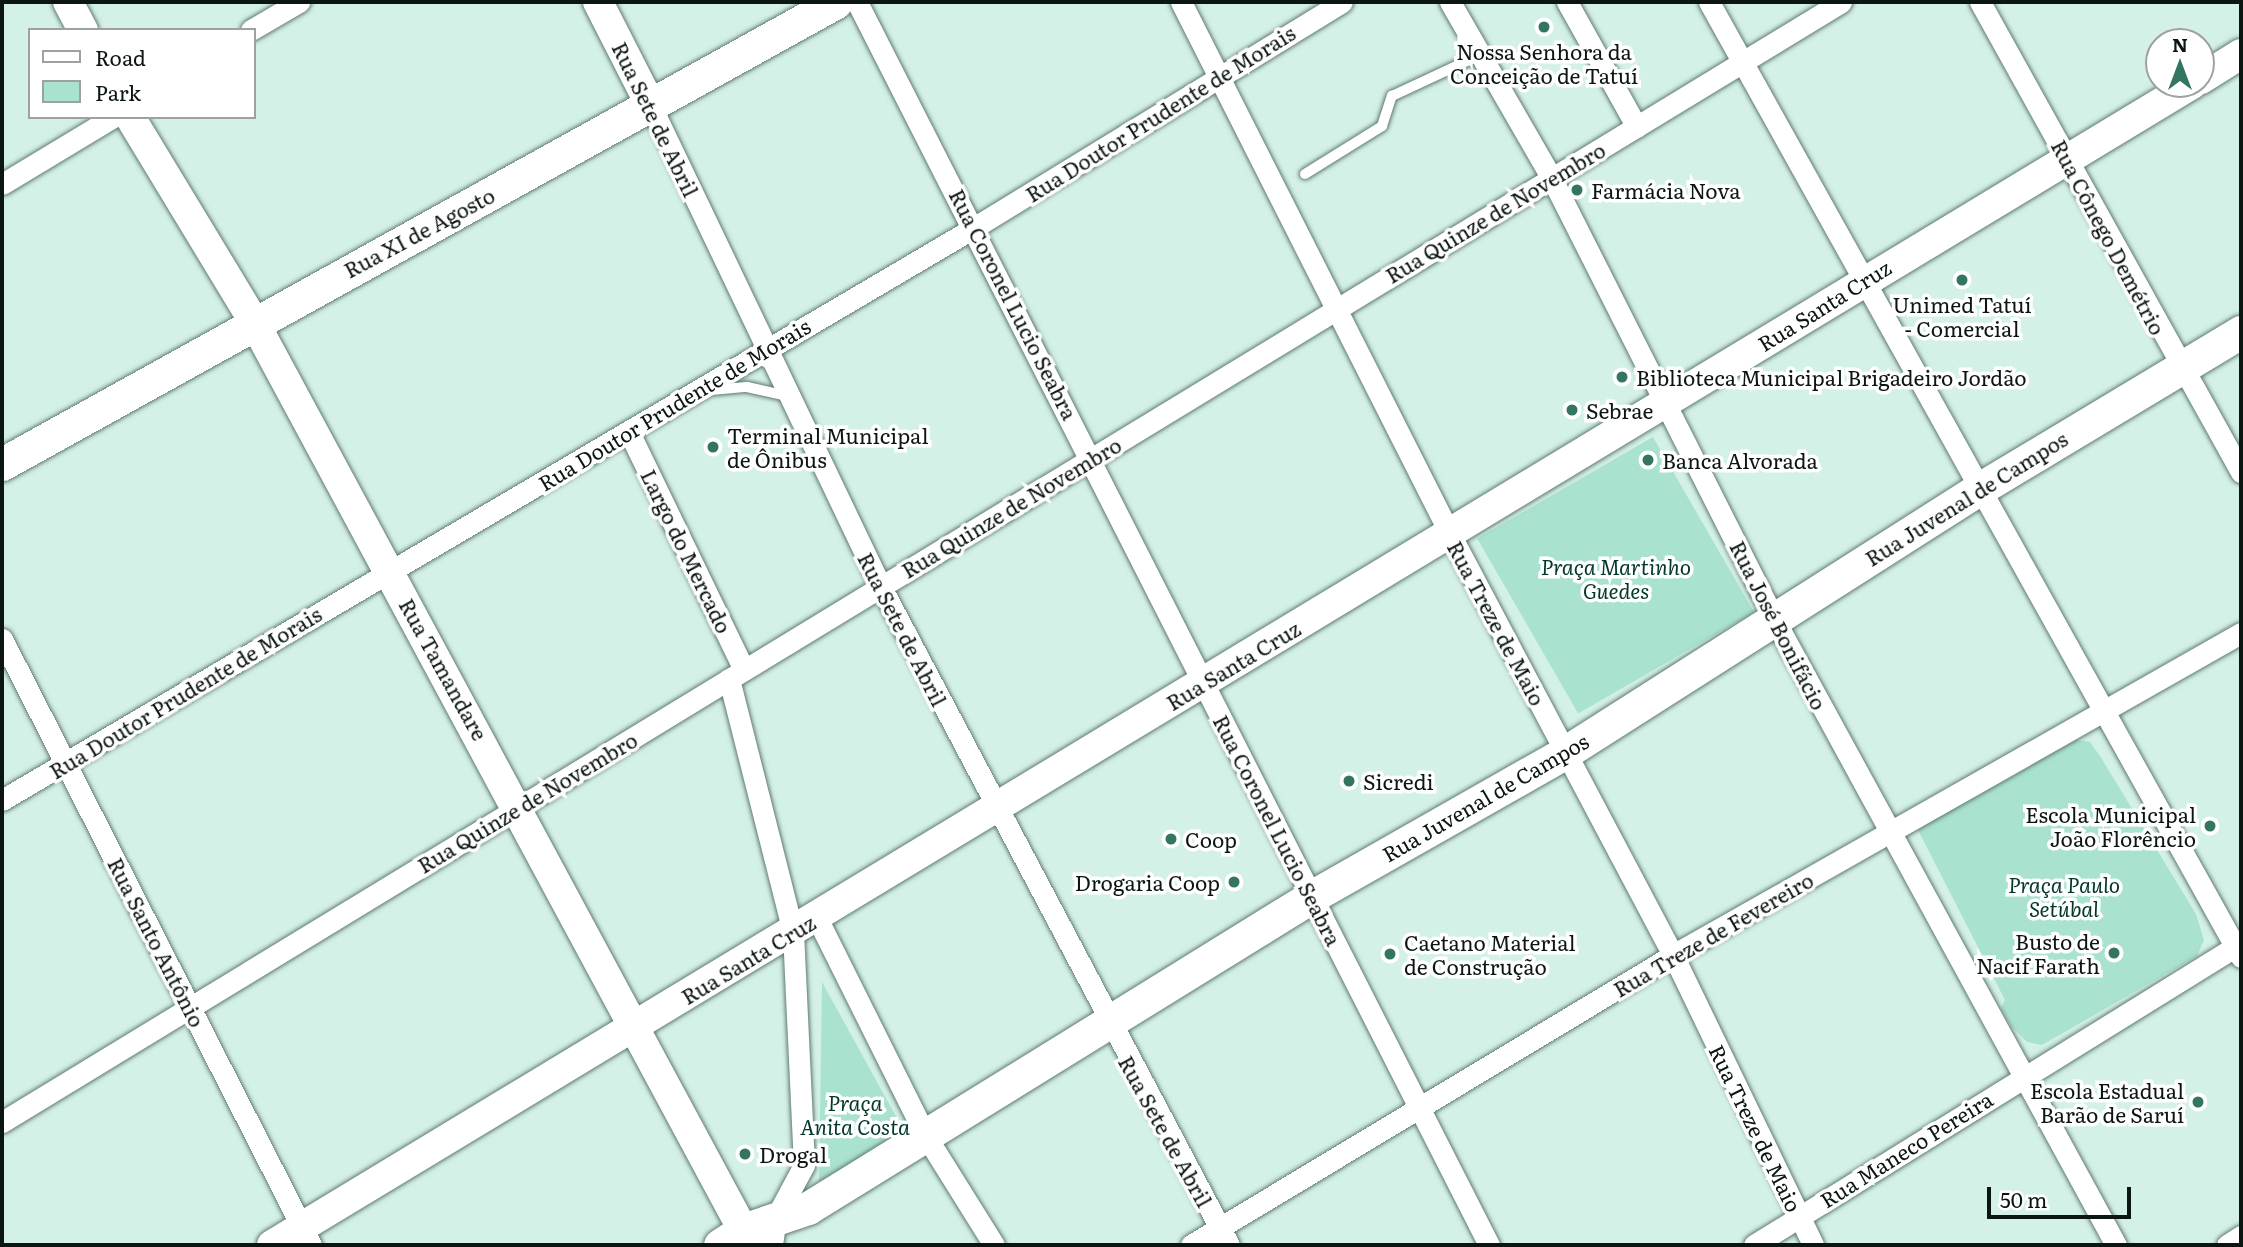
<!DOCTYPE html>
<html>
<head>
<meta charset="utf-8">
<style>
	body { margin:0 }
	#map { position:relative; width:2243px; height:1247px; overflow:hidden; background:#d4f1e7; font-family:Literata,serif }
	div>[style] { position:absolute }
	[style*='--x'] { left:calc(var(--x)*1px); top:calc(var(--y)*1px); width:calc(var(--w)*1px); rotate:calc(var(--a)*1deg) }
	.green>* { inset:0; background:#aae2d0; transform-origin:0 0 }
	.roads { filter:drop-shadow(0 0 2px #607a71) drop-shadow(0 0 2px #607a71) }
	.lane>* { height:10px; margin:-5px; padding:0 5px; transform-origin:5px; border-radius:5px; background:#fff }
	.street>* { height:21px; margin:-10.5px; padding:0 10.5px; transform-origin:10.5px; border-radius:10.5px; background:#fff }
	.secondary>* { height:30px; margin:-15px; padding:0 15px; transform-origin:15px; border-radius:15px; background:#fff }
	.primary>* { height:33px; margin:-16.5px; padding:0 16.5px; transform-origin:16.5px; border-radius:16.5px; background:#fff }
	.dots>* { width:19px; height:19px; translate:-50% -50%; box-sizing:border-box; border:4px solid #fff; border-radius:50% }
	span { translate:-50% -50%; white-space:nowrap; text-align:center; line-height:1.15; -webkit-text-stroke:7px #fff; paint-order:stroke }
	.poi-label { font-size:21px; color:#0b1512 }
	.left { translate:0 -50%; text-align:left }
	.right { translate:-100% -50%; text-align:right }
	.street-label { font-size:21px; color:#0b1512 }
	.park-label { font-size:21px; color:#02382c; font-style:italic }
	.frame { position:absolute; inset:0; border:4px solid #0b1512; pointer-events:none }
	.legend { position:absolute; left:28px; top:28px; width:228px; height:91px; box-sizing:border-box; background:#fff; border:2px solid #9da1a0; margin:0; padding:9px 12px; list-style:none; font-size:21px; color:#0b1512 }
	.legend li { display:flex; align-items:center; gap:14px; height:35px }
	.legend b { width:35px; border:2px solid #9da1a0 }
	.north { position:absolute; left:2145px; top:28px; width:70px; height:70px; box-sizing:border-box; background:#fff; border:2px solid #9da1a0; border-radius:50%; rotate:0deg; font-size:19px; font-weight:700; line-height:28px; text-align:center; color:#0b1512 }
	.north::after { content:''; display:block; margin:auto; width:24px; height:32px; background:#347463; clip-path:polygon(50% 0,100% 100%,50% 72%,0 100%) }
	.scale { position:absolute; left:1987px; top:1187px; width:144px; height:32px; box-sizing:border-box; border:4px solid #0b1512; border-top:0; padding-left:9px; font-size:21px; line-height:24px; white-space:nowrap; color:#0b1512; -webkit-text-stroke:5px #fff; paint-order:stroke }
</style>
</head>
<body>
<div id="map">
	<div class="green">
		<i style="left:1653px;top:437px;width:202px;height:203px;rotate:60deg"></i>
		<i style="clip-path:polygon(2076px 740px,2090px 742px,2100px 756px,2196px 914px,2204px 940px,2197px 956px,2042px 1045px,2027px 1042px,2011px 1026px,2001px 1008px,2005px 1000px,1918px 830px,1921px 822px,2010px 776px,2026px 760px,2042px 759px)"></i>
		<i style="clip-path:polygon(822px 982px,903px 1129px,819px 1184px)"></i>
	</div>
	<div class="roads">
		<div class="lane">
			<i style="--x:1305;--y:174;--w:91;--a:-31.9"></i>
			<i style="--x:1382;--y:126;--w:32;--a:-72"></i>
			<i style="--x:1392;--y:96;--w:97;--a:-25"></i>
			<i style="--x:711;--y:390;--w:36;--a:-5"></i>
			<i style="--x:747;--y:387;--w:42;--a:12.4"></i>
		</div>
		<div class="street">
			<i style="--x:857;--y:2;--w:1394;--a:63.05"></i>
			<i style="--x:1181;--y:2;--w:596;--a:63.18"></i>
			<i style="--x:1450;--y:534;--w:476;--a:62.1"></i>
			<i style="--x:1673;--y:955;--w:322;--a:64.2"></i>
			<i style="--x:1450;--y:2;--w:204;--a:60"></i>
			<i style="--x:1552;--y:179;--w:491;--a:63.2"></i>
			<i style="--x:1773;--y:617;--w:716;--a:61.36"></i>
			<i style="--x:1567;--y:2;--w:143;--a:60.8"></i>
			<i style="--x:1709;--y:2;--w:1093;--a:60.88"></i>
			<i style="--x:1980;--y:2;--w:538;--a:60.96"></i>
			<i style="--x:251;--y:30;--w:56;--a:-30.3"></i>
			<i style="--x:652;--y:108;--w:531;--a:64.45"></i>
			<i style="--x:881;--y:587;--w:744;--a:62.13"></i>
			<i style="--x:2;--y:184;--w:130;--a:-31.1"></i>
			<i style="--x:629;--y:432;--w:264;--a:64.2"></i>
			<i style="--x:2;--y:639;--w:680;--a:62.98"></i>
			<i style="--x:729;--y:679;--w:261;--a:75.8"></i>
			<i style="--x:793;--y:932;--w:233;--a:87.3"></i>
			<i style="--x:804;--y:1165;--w:59;--a:118.3"></i>
			<i style="--x:2;--y:800;--w:1129;--a:-30.49"></i>
			<i style="--x:975;--y:227;--w:430;--a:-31.5"></i>
			<i style="--x:817;--y:918;--w:240;--a:63.5"></i>
			<i style="--x:924;--y:1133;--w:132;--a:58"></i>
			<i style="--x:2;--y:1122;--w:2153;--a:-31.34"></i>
			<i style="--x:1191;--y:1245;--w:563;--a:-31.03"></i>
			<i style="--x:1673;--y:955;--w:653;--a:-29.55"></i>
			<i style="--x:1754;--y:1245;--w:573;--a:-31.8"></i>
			<i style="--x:2227;--y:1245;--w:17;--a:-33"></i>
		</div>
		<div class="secondary">
			<i style="--x:68;--y:2;--w:32;--a:62"></i>
			<i style="--x:598;--y:2;--w:119;--a:63"></i>
			<i style="--x:2201;--y:79;--w:47;--a:-32"></i>
			<i style="--x:130;--y:117;--w:237;--a:58.8"></i>
			<i style="--x:253;--y:320;--w:1034;--a:61.7"></i>
			<i style="--x:272;--y:1245;--w:2244;--a:-31.16"></i>
			<i style="--x:768;--y:1245;--w:22;--a:-82"></i>
		</div>
		<div class="primary">
			<i style="--x:2;--y:464;--w:953;--a:-28.98"></i>
			<i style="--x:720;--y:1245;--w:27;--a:-33"></i>
			<i style="--x:743;--y:1230;--w:69;--a:-18.7"></i>
			<i style="--x:808;--y:1208;--w:591;--a:-31.73"></i>
			<i style="--x:1311;--y:897;--w:293;--a:-29.6"></i>
			<i style="--x:1566;--y:752;--w:486;--a:-32.5"></i>
			<i style="--x:1976;--y:491;--w:309;--a:-31"></i>
		</div>
	</div>
	<div class="dots">
		<i style="left:1544px;top:27px;background:#347463"></i>
		<i style="left:1577px;top:190px;background:#347463"></i>
		<i style="left:1962px;top:280px;background:#347463"></i>
		<i style="left:1622px;top:377px;background:#347463"></i>
		<i style="left:1572px;top:410px;background:#347463"></i>
		<i style="left:713px;top:447px;background:#347463"></i>
		<i style="left:1648px;top:460px;background:#347463"></i>
		<i style="left:1349px;top:781px;background:#347463"></i>
		<i style="left:2210px;top:826px;background:#347463"></i>
		<i style="left:1171px;top:839px;background:#347463"></i>
		<i style="left:1234px;top:882px;background:#347463"></i>
		<i style="left:2114px;top:953px;background:#347463"></i>
		<i style="left:1390px;top:954px;background:#347463"></i>
		<i style="left:2198px;top:1102px;background:#347463"></i>
		<i style="left:745px;top:1154px;background:#347463"></i>
	</div>
	<div class="poi-label">
		<span style="left:1544px;top:63px">Nossa Senhora da<br>Conceição de Tatuí</span>
		<span class="left" style="left:1591px;top:190px">Farmácia Nova</span>
		<span style="left:1962px;top:316px">Unimed Tatuí<br>- Comercial</span>
		<span class="left" style="left:1636px;top:377px">Biblioteca Municipal Brigadeiro Jordão</span>
		<span class="left" style="left:1586px;top:410px">Sebrae</span>
		<span class="left" style="left:727px;top:447px">Terminal Municipal<br>de Ônibus</span>
		<span class="left" style="left:1662px;top:460px">Banca Alvorada</span>
		<span class="left" style="left:1363px;top:781px">Sicredi</span>
		<span class="right" style="left:2196px;top:826px">Escola Municipal<br>João Florêncio</span>
		<span class="left" style="left:1185px;top:839px">Coop</span>
		<span class="right" style="left:1220px;top:882px">Drogaria Coop</span>
		<span class="right" style="left:2100px;top:953px">Busto de<br>Nacif Farath</span>
		<span class="left" style="left:1404px;top:954px">Caetano Material<br>de Construção</span>
		<span class="right" style="left:2184px;top:1102px">Escola Estadual<br>Barão de Saruí</span>
		<span class="left" style="left:759px;top:1154px">Drogal</span>
	</div>
	<div class="street-label">
		<span style="left:1160px;top:113px;rotate:-32deg">Rua Doutor Prudente de Morais</span>
		<span style="left:656px;top:119px;rotate:64deg">Rua Sete de Abril</span>
		<span style="left:1495px;top:212px;rotate:-31deg">Rua Quinze de Novembro</span>
		<span style="left:419px;top:232px;rotate:-28deg">Rua XI de Agosto</span>
		<span style="left:2109px;top:237px;rotate:62deg">Rua Cônego Demétrio</span>
		<span style="left:1014px;top:304px;rotate:63deg">Rua Coronel Lucio Seabra</span>
		<span style="left:1824px;top:305px;rotate:-32deg">Rua Santa Cruz</span>
		<span style="left:674px;top:404px;rotate:-31deg">Rua Doutor Prudente de Morais</span>
		<span style="left:1966px;top:498px;rotate:-32deg">Rua Juvenal de Campos</span>
		<span style="left:1011px;top:507px;rotate:-31deg">Rua Quinze de Novembro</span>
		<span style="left:687px;top:551px;rotate:64deg">Largo do Mercado</span>
		<span style="left:1497px;top:623px;rotate:62deg">Rua Treze de Maio</span>
		<span style="left:1779px;top:625px;rotate:63deg">Rua José Bonifácio</span>
		<span style="left:903px;top:629px;rotate:63deg">Rua Sete de Abril</span>
		<span style="left:1233px;top:665px;rotate:-31deg">Rua Santa Cruz</span>
		<span style="left:444px;top:669px;rotate:61deg">Rua Tamandare</span>
		<span style="left:185px;top:692px;rotate:-31deg">Rua Doutor Prudente de Morais</span>
		<span style="left:1485px;top:797px;rotate:-30deg">Rua Juvenal de Campos</span>
		<span style="left:527px;top:802px;rotate:-31deg">Rua Quinze de Novembro</span>
		<span style="left:1278px;top:830px;rotate:63deg">Rua Coronel Lucio Seabra</span>
		<span style="left:1713px;top:934px;rotate:-30deg">Rua Treze de Fevereiro</span>
		<span style="left:157px;top:942px;rotate:63deg">Rua Santo Antônio</span>
		<span style="left:748px;top:959px;rotate:-31deg">Rua Santa Cruz</span>
		<span style="left:1756px;top:1128px;rotate:64deg">Rua Treze de Maio</span>
		<span style="left:1166px;top:1131px;rotate:61deg">Rua Sete de Abril</span>
		<span style="left:1906px;top:1149px;rotate:-32deg">Rua Maneco Pereira</span>
	</div>
	<div class="park-label">
		<span style="left:1616px;top:578px">Praça Martinho<br>Guedes</span>
		<span style="left:2064px;top:896px">Praça Paulo<br>Setúbal</span>
		<span style="left:855px;top:1114px">Praça<br>Anita Costa</span>
	</div>
	<div class="frame"></div>
	<ul class="legend">
	<li><b style="height:9px;background:#fff"></b>Road</li>
	<li><b style="height:19px;background:#aae2d0"></b>Park</li>
	</ul>
	<div class="north">N</div>
	<div class="scale">50 m</div>
</div>
</body>
</html>
